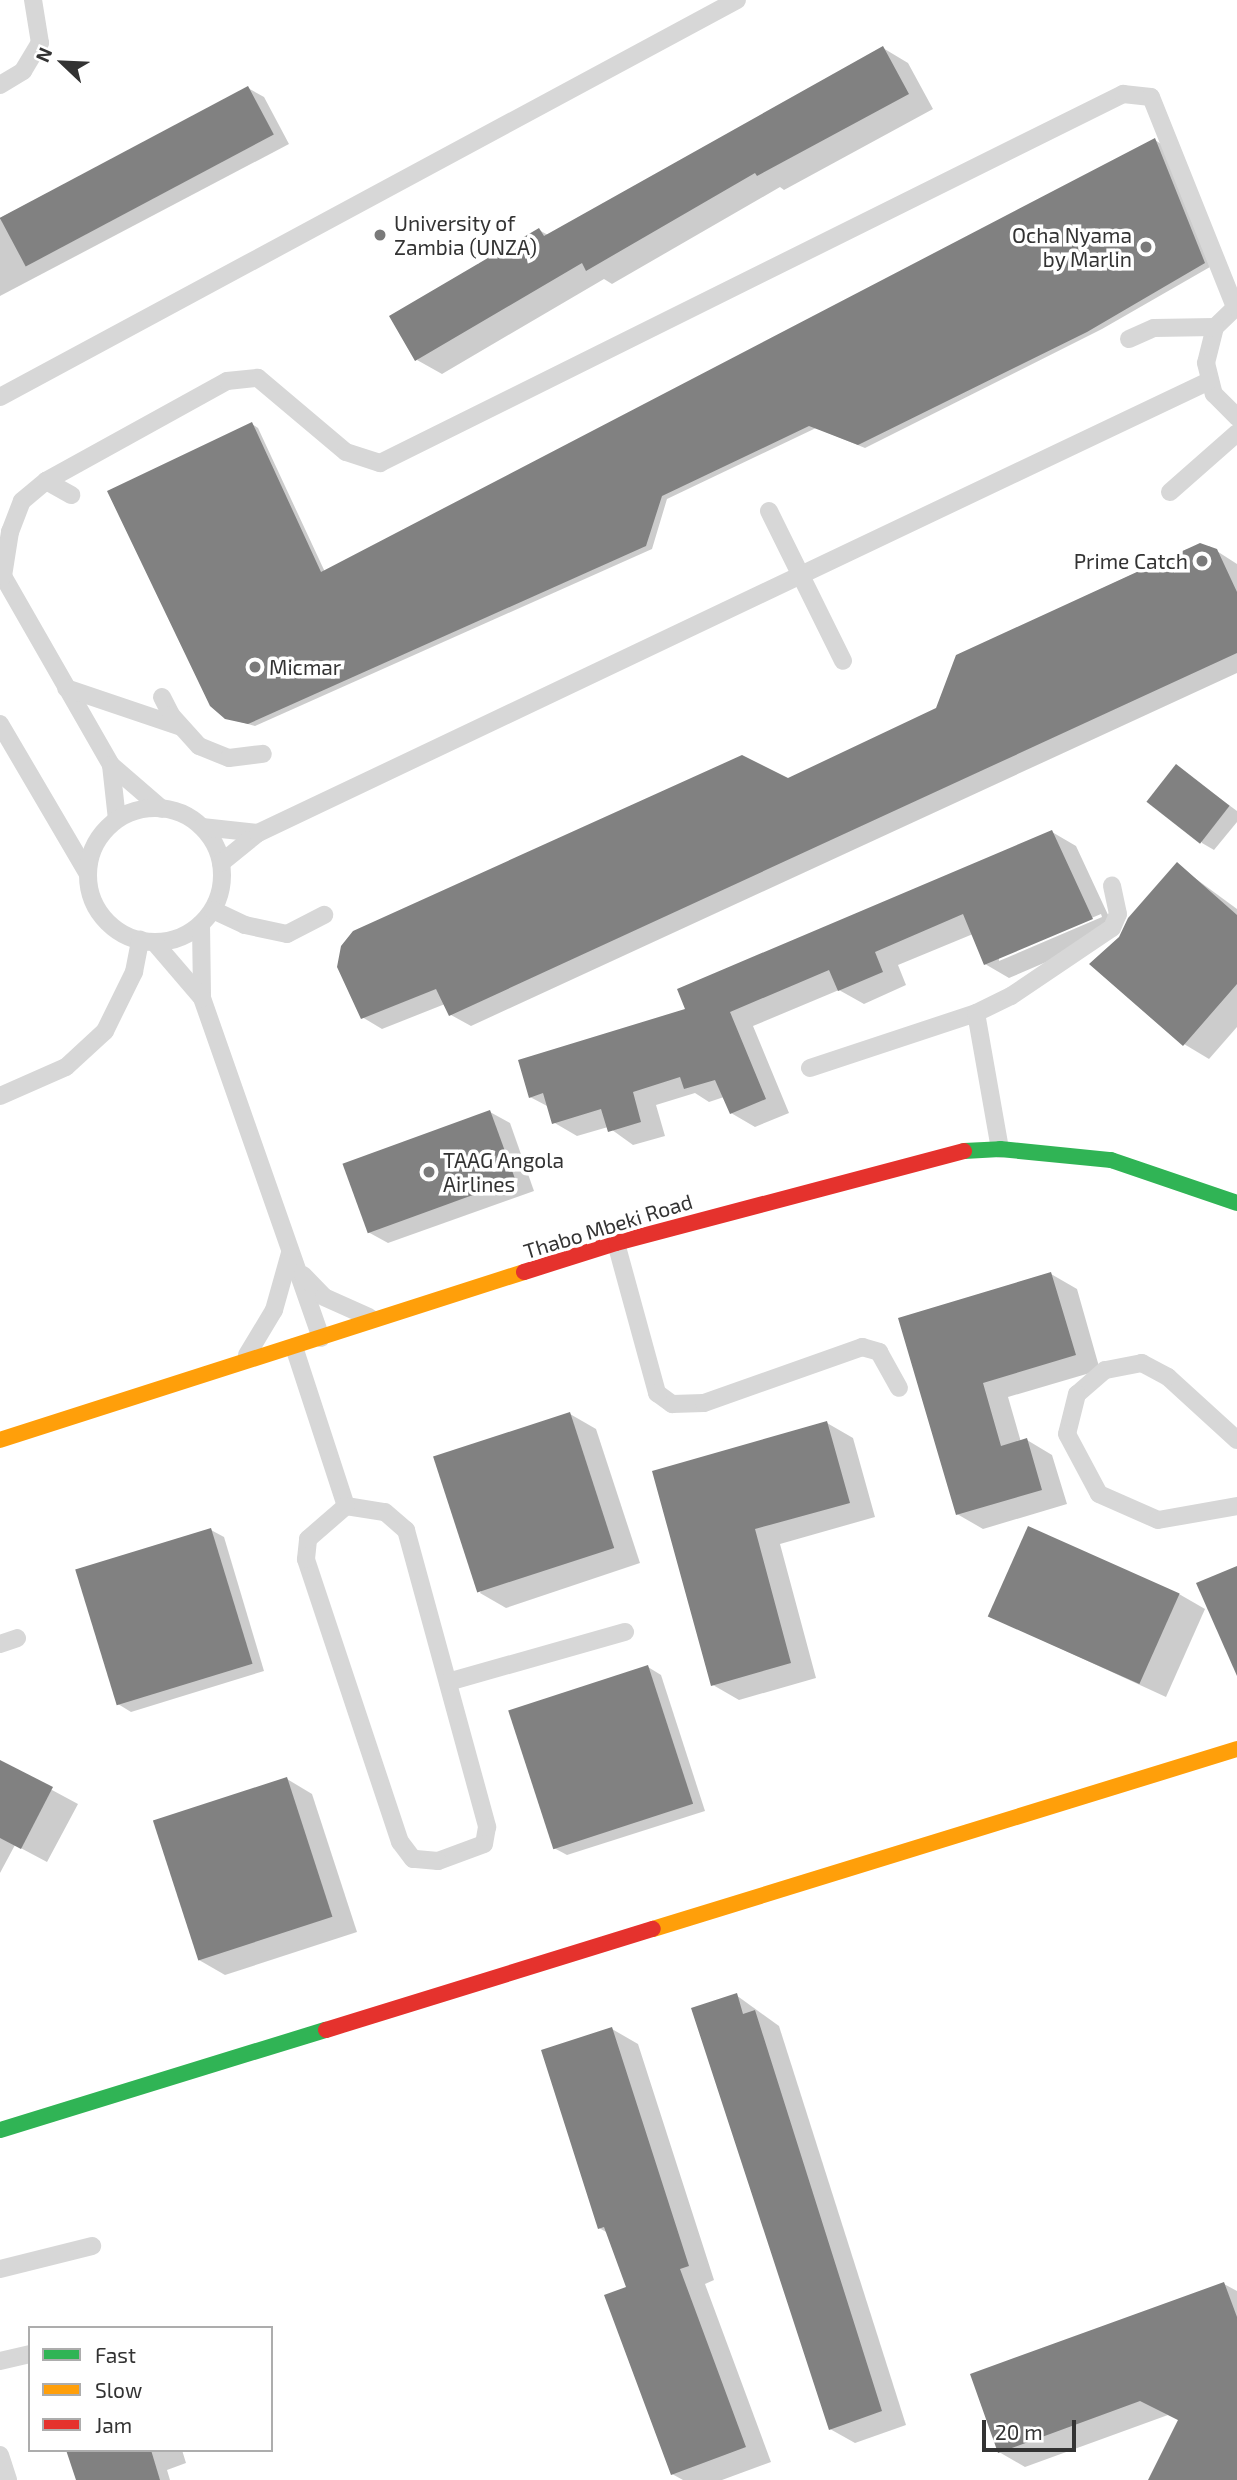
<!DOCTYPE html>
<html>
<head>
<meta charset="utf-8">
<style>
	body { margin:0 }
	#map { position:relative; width:1237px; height:2480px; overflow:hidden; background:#fff; font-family:"Exo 2",sans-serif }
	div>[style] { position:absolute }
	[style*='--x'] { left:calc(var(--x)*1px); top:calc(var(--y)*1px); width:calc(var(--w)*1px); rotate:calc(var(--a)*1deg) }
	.shadow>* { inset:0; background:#0003 }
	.building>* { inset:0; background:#818181; transform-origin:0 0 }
	.lane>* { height:18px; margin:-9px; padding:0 9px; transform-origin:9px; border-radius:9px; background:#d7d7d7 }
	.lane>.ring { margin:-9px; padding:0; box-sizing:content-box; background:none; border:18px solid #d7d7d7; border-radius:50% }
	.fast>* { height:16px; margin:-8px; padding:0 8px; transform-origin:8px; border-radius:8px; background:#30b455 }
	.slow>* { height:16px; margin:-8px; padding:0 8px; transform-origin:8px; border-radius:8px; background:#ff9f0a }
	.jam>* { height:16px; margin:-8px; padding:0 8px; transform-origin:8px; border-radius:8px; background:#e5322d }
	.dots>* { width:19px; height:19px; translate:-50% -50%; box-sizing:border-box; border:4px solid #fff; border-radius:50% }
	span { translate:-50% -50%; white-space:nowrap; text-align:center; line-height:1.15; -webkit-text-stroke:7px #fff; paint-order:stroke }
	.poi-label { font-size:21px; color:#333 }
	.left { translate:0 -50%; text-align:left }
	.right { translate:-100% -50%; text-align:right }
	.street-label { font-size:21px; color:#333 }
	.legend { position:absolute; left:28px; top:2326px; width:245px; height:126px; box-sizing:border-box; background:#fff; border:2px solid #adadad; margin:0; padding:9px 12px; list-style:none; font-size:21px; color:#333 }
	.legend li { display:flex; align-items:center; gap:14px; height:35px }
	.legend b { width:35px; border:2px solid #adadad }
	.north { position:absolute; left:28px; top:28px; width:70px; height:70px; -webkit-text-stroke:5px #fff; paint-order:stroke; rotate:293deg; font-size:19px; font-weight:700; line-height:28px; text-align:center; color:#333 }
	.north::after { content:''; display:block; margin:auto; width:24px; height:32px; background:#333; clip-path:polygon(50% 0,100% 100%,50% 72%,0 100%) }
	.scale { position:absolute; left:982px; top:2420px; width:94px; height:32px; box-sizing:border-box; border:4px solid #333; border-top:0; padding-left:9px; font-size:21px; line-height:24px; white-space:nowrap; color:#333; -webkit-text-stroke:5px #fff; paint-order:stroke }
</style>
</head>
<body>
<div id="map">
	<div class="shadow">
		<i style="clip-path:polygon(883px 48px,908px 63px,933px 109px,784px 190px,780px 187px,612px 284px,604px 279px,442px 374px,417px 360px,539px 230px,548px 235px)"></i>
		<i style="clip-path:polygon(248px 88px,264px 97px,289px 144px,0 296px,0 218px)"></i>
		<i style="clip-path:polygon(1155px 140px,1161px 144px,1210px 267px,1102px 329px,865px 448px,816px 428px,667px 499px,652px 549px,255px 726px,226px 718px,252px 424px,258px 428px,325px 572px)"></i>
		<i style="clip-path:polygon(1209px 546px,1237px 564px,1237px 673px,471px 1026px,451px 1015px,445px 1004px,382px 1029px,362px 1017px,788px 779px,937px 709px,957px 656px,1187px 549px)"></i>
		<i style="clip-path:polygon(1176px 766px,1237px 811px,1237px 822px,1214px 850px,1202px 843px)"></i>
		<i style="clip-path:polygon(evenodd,1052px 832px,1076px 846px,1116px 932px,1009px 978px,985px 964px,973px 934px,898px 965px,906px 985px,864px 1004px,839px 990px,753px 1026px,789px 1113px,755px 1127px,731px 1113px,724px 1097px,709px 1102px,695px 1093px,656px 1105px,665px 1136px,633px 1145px,608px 1127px,577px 1136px,553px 1122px,549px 1107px,530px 1097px,688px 1010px,1052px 832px,1101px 914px,1102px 917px,999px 961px,999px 957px,1101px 914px)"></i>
		<i style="clip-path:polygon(1177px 865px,1237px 909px,1237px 1027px,1209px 1059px,1184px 1044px,1120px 938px)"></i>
		<i style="clip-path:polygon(490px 1112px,510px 1123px,534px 1191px,388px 1243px,368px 1232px)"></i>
		<i style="clip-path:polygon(1051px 1274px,1077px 1289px,1100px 1370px,1008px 1397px,1021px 1442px,1027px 1440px,1052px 1455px,1067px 1504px,983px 1529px,957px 1514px,900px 1319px)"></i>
		<i style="clip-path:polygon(570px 1414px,596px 1429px,640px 1563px,506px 1608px,480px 1593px)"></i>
		<i style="clip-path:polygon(827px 1423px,853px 1438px,875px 1517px,780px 1544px,816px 1678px,739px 1700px,713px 1685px,654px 1472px)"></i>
		<i style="clip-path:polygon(211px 1530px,224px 1537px,264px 1671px,131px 1712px,118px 1704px)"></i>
		<i style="clip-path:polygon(1179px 1594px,1205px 1609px,1166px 1697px,990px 1616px)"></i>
		<i style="clip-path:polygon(648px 1667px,661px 1675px,705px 1811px,567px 1855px,554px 1848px)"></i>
		<i style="clip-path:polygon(0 1762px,78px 1804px,47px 1862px,15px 1845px,0 1873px)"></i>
		<i style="clip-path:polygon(287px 1779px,312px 1794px,357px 1932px,225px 1975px,199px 1960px)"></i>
		<i style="clip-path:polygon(736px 1995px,779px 2026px,906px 2425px,855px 2443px,830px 2429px)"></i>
		<i style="clip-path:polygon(612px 2029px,638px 2044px,714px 2280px,705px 2284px,771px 2462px,722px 2480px,683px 2480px,672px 2474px,628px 2288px,608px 2233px,599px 2228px)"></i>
		<i style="clip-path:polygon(1224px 2284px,1237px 2291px,1237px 2480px,1150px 2480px,1180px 2421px,1168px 2415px,1025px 2467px,999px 2452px)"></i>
		<i style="clip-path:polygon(68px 2450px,182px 2450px,186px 2463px,167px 2470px,170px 2480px,77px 2480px)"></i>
	</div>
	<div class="building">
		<i style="clip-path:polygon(883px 46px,909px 94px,757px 176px,755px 173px,586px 271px,582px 263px,415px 361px,389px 316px,539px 228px,544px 236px)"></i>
		<i style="left:248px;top:86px;width:55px;height:281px;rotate:62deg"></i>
		<i style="clip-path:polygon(1155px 138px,1205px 263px,1087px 332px,858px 445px,809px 426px,662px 496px,646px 546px,248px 724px,225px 719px,210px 706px,107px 491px,252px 422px,321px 572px)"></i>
		<i style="clip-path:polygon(1200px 543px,1217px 549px,1237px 592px,1237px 653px,449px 1016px,436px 989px,361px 1019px,337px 967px,341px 946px,353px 931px,742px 755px,788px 778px,936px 708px,956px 655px)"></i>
		<i style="left:1176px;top:764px;width:68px;height:48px;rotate:38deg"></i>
		<i style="clip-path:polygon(1052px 830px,1093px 919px,984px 965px,963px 914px,875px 952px,883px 972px,838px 991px,829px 970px,730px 1012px,766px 1099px,730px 1114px,715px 1080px,684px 1089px,680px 1077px,633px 1092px,641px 1122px,608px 1132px,601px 1109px,552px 1124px,543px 1093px,529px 1098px,518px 1060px,685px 1009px,677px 989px)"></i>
		<i style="clip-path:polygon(1177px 862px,1237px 915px,1237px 984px,1183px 1046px,1089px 964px,1119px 937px,1128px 918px)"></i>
		<i style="left:490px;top:1110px;width:74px;height:157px;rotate:70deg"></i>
		<i style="clip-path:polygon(1051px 1272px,1076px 1355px,983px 1383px,1001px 1446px,1027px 1438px,1042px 1490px,956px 1515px,898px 1318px)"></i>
		<i style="left:570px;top:1412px;width:143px;height:144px;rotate:72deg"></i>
		<i style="clip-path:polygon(827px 1421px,850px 1503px,755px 1529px,791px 1663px,711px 1686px,652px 1471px)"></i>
		<i style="left:1028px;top:1526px;width:166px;height:99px;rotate:24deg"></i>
		<i style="left:211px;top:1528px;width:142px;height:142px;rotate:73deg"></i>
		<i style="clip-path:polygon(1237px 1566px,1237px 1676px,1196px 1583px)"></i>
		<i style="left:648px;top:1665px;width:146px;height:147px;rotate:72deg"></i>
		<i style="clip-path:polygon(0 1760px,53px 1787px,21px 1849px,0 1838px)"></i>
		<i style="left:287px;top:1777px;width:147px;height:141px;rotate:72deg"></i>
		<i style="clip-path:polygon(737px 1993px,743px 2014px,755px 2010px,882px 2411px,829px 2430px,691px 2008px)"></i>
		<i style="clip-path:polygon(612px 2027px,689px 2266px,680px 2269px,746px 2447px,671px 2475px,604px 2295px,626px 2287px,604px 2227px,598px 2229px,541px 2050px)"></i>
		<i style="clip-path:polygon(1224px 2282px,1237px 2317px,1237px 2480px,1148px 2480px,1178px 2420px,1140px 2401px,998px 2453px,970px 2374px)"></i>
		<i style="clip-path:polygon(66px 2450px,151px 2450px,160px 2480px,76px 2480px)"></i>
	</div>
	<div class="lane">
		<i style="--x:0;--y:85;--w:27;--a:-31"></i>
		<i style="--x:23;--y:71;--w:33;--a:-59"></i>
		<i style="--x:40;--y:43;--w:44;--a:-99.2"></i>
		<i style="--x:1237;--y:306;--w:30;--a:136"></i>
		<i style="--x:1215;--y:327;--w:37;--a:104"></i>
		<i style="--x:1206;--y:363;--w:32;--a:76"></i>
		<i style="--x:1214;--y:394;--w:33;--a:45"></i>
		<i style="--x:1129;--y:339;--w:27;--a:-24"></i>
		<i style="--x:1154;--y:328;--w:61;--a:-0.9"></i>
		<i style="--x:0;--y:397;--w:837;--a:-28.31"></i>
		<i style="--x:46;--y:481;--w:207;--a:-28.9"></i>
		<i style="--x:227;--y:381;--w:31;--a:-6"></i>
		<i style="--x:258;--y:378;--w:115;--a:40.1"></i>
		<i style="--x:346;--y:452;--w:36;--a:18"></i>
		<i style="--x:380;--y:463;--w:830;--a:-26.41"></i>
		<i style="--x:1123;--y:94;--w:28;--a:6"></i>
		<i style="--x:1151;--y:97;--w:226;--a:68.2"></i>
		<i style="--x:1170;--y:492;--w:89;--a:-41.4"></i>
		<i style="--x:769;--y:511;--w:167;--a:63.7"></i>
		<i style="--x:0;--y:571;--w:224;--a:60.2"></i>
		<i style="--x:111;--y:765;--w:67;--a:40.8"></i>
		<i style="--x:3;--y:576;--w:45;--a:-81"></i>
		<i style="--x:10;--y:532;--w:33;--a:-69"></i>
		<i style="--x:22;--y:501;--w:31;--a:-40"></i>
		<i style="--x:46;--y:481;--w:29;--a:29"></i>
		<i style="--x:66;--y:688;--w:121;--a:18.7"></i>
		<i style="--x:162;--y:697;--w:20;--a:63"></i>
		<i style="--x:171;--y:715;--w:42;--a:47.9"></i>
		<i style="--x:199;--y:746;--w:32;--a:22"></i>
		<i style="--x:229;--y:758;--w:34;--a:-7"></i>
		<i style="--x:0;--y:724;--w:172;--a:59.6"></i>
		<i style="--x:111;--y:765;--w:54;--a:83.7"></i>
		<i class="ring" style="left:88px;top:808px;width:116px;height:116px"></i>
		<i style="--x:202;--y:827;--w:56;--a:6.1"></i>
		<i style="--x:221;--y:863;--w:48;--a:-39"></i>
		<i style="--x:258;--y:833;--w:1053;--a:-25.42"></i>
		<i style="--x:213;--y:910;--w:35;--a:25"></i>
		<i style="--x:245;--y:925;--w:43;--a:12.1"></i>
		<i style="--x:287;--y:934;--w:42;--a:-27.2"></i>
		<i style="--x:201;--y:924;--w:74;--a:89.2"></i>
		<i style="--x:202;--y:998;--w:360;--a:70.7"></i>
		<i style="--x:154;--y:942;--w:74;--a:49.4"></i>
		<i style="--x:810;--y:1068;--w:175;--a:-18.3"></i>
		<i style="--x:0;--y:1096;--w:72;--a:-23.7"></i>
		<i style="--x:66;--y:1067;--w:53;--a:-42.7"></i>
		<i style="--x:105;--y:1031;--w:66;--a:-63.8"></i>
		<i style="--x:134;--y:972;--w:33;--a:-79"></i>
		<i style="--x:1000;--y:1149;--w:138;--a:-100"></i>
		<i style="--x:976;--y:1013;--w:39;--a:-26"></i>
		<i style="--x:1011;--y:996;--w:122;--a:-34"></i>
		<i style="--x:1112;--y:928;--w:15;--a:-67"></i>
		<i style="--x:1118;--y:914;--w:29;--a:-102"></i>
		<i style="--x:616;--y:1243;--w:156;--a:74.7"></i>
		<i style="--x:657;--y:1393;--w:19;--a:36"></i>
		<i style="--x:672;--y:1404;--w:32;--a:-2"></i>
		<i style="--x:704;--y:1403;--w:168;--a:-19.5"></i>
		<i style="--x:862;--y:1347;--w:18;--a:16"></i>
		<i style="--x:879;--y:1352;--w:41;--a:60.9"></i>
		<i style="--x:303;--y:1275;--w:30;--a:46"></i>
		<i style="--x:324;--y:1297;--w:49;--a:24"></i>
		<i style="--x:294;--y:1347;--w:167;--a:71.9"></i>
		<i style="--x:247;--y:1355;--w:52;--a:-59"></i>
		<i style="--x:274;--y:1310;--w:59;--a:-74.3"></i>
		<i style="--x:1237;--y:1440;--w:93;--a:-137.6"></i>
		<i style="--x:1168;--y:1377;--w:30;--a:-152"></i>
		<i style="--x:1142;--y:1363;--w:38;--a:169"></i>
		<i style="--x:1105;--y:1370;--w:37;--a:139"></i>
		<i style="--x:1077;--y:1394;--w:41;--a:104"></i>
		<i style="--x:1067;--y:1434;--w:68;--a:61.9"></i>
		<i style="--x:1099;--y:1494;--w:64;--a:23.8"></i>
		<i style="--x:1158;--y:1520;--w:80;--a:-10"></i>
		<i style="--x:346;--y:1506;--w:39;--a:9"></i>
		<i style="--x:385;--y:1512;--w:28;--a:41"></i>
		<i style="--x:406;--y:1530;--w:308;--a:74.7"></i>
		<i style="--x:487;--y:1827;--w:17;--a:100"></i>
		<i style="--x:484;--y:1844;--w:49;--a:159.7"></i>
		<i style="--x:438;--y:1861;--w:25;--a:-175"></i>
		<i style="--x:413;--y:1859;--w:21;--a:-127"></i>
		<i style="--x:400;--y:1842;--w:298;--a:-108.4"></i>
		<i style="--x:306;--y:1559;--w:20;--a:-84"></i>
		<i style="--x:308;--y:1539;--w:50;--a:-41"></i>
		<i style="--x:0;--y:1644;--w:18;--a:-19"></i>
		<i style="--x:448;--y:1682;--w:184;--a:-15.8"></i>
		<i style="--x:0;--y:2269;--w:95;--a:-14"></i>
		<i style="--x:0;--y:2361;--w:31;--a:-13"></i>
		<i style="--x:0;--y:2455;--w:26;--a:72"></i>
	</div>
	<div class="fast">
		<i style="--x:964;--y:1151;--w:36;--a:-3"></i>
		<i style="--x:1000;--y:1149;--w:112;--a:5.7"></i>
		<i style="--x:1111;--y:1160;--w:133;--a:18.8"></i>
		<i style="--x:0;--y:2130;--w:341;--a:-17.1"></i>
	</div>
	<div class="slow">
		<i style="--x:0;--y:1440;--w:550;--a:-17.78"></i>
		<i style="--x:653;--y:1929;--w:611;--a:-17.13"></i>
	</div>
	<div class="jam">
		<i style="--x:524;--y:1272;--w:96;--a:-17.5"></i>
		<i style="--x:616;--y:1243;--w:360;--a:-14.8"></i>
		<i style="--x:326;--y:2030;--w:342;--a:-17.2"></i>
	</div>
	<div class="dots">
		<i style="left:380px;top:235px;background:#7a7a7a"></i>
		<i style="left:1146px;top:247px;background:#7a7a7a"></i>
		<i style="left:1202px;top:561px;background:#7a7a7a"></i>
		<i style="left:255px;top:667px;background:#7a7a7a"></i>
		<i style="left:429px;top:1172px;background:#7a7a7a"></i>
	</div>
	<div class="poi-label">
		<span class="left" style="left:394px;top:235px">University of<br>Zambia (UNZA)</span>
		<span class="right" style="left:1132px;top:247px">Ocha Nyama<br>by Marlin</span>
		<span class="right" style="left:1188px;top:561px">Prime Catch</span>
		<span class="left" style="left:269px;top:667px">Micmar</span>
		<span class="left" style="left:443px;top:1172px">TAAG Angola<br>Airlines</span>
	</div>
	<div class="street-label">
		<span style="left:608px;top:1226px;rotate:-17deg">Thabo Mbeki Road</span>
	</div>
	<ul class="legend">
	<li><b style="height:9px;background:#30b455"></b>Fast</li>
	<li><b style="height:9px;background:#ff9f0a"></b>Slow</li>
	<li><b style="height:9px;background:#e5322d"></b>Jam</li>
	</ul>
	<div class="north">N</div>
	<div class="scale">20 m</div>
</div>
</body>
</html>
